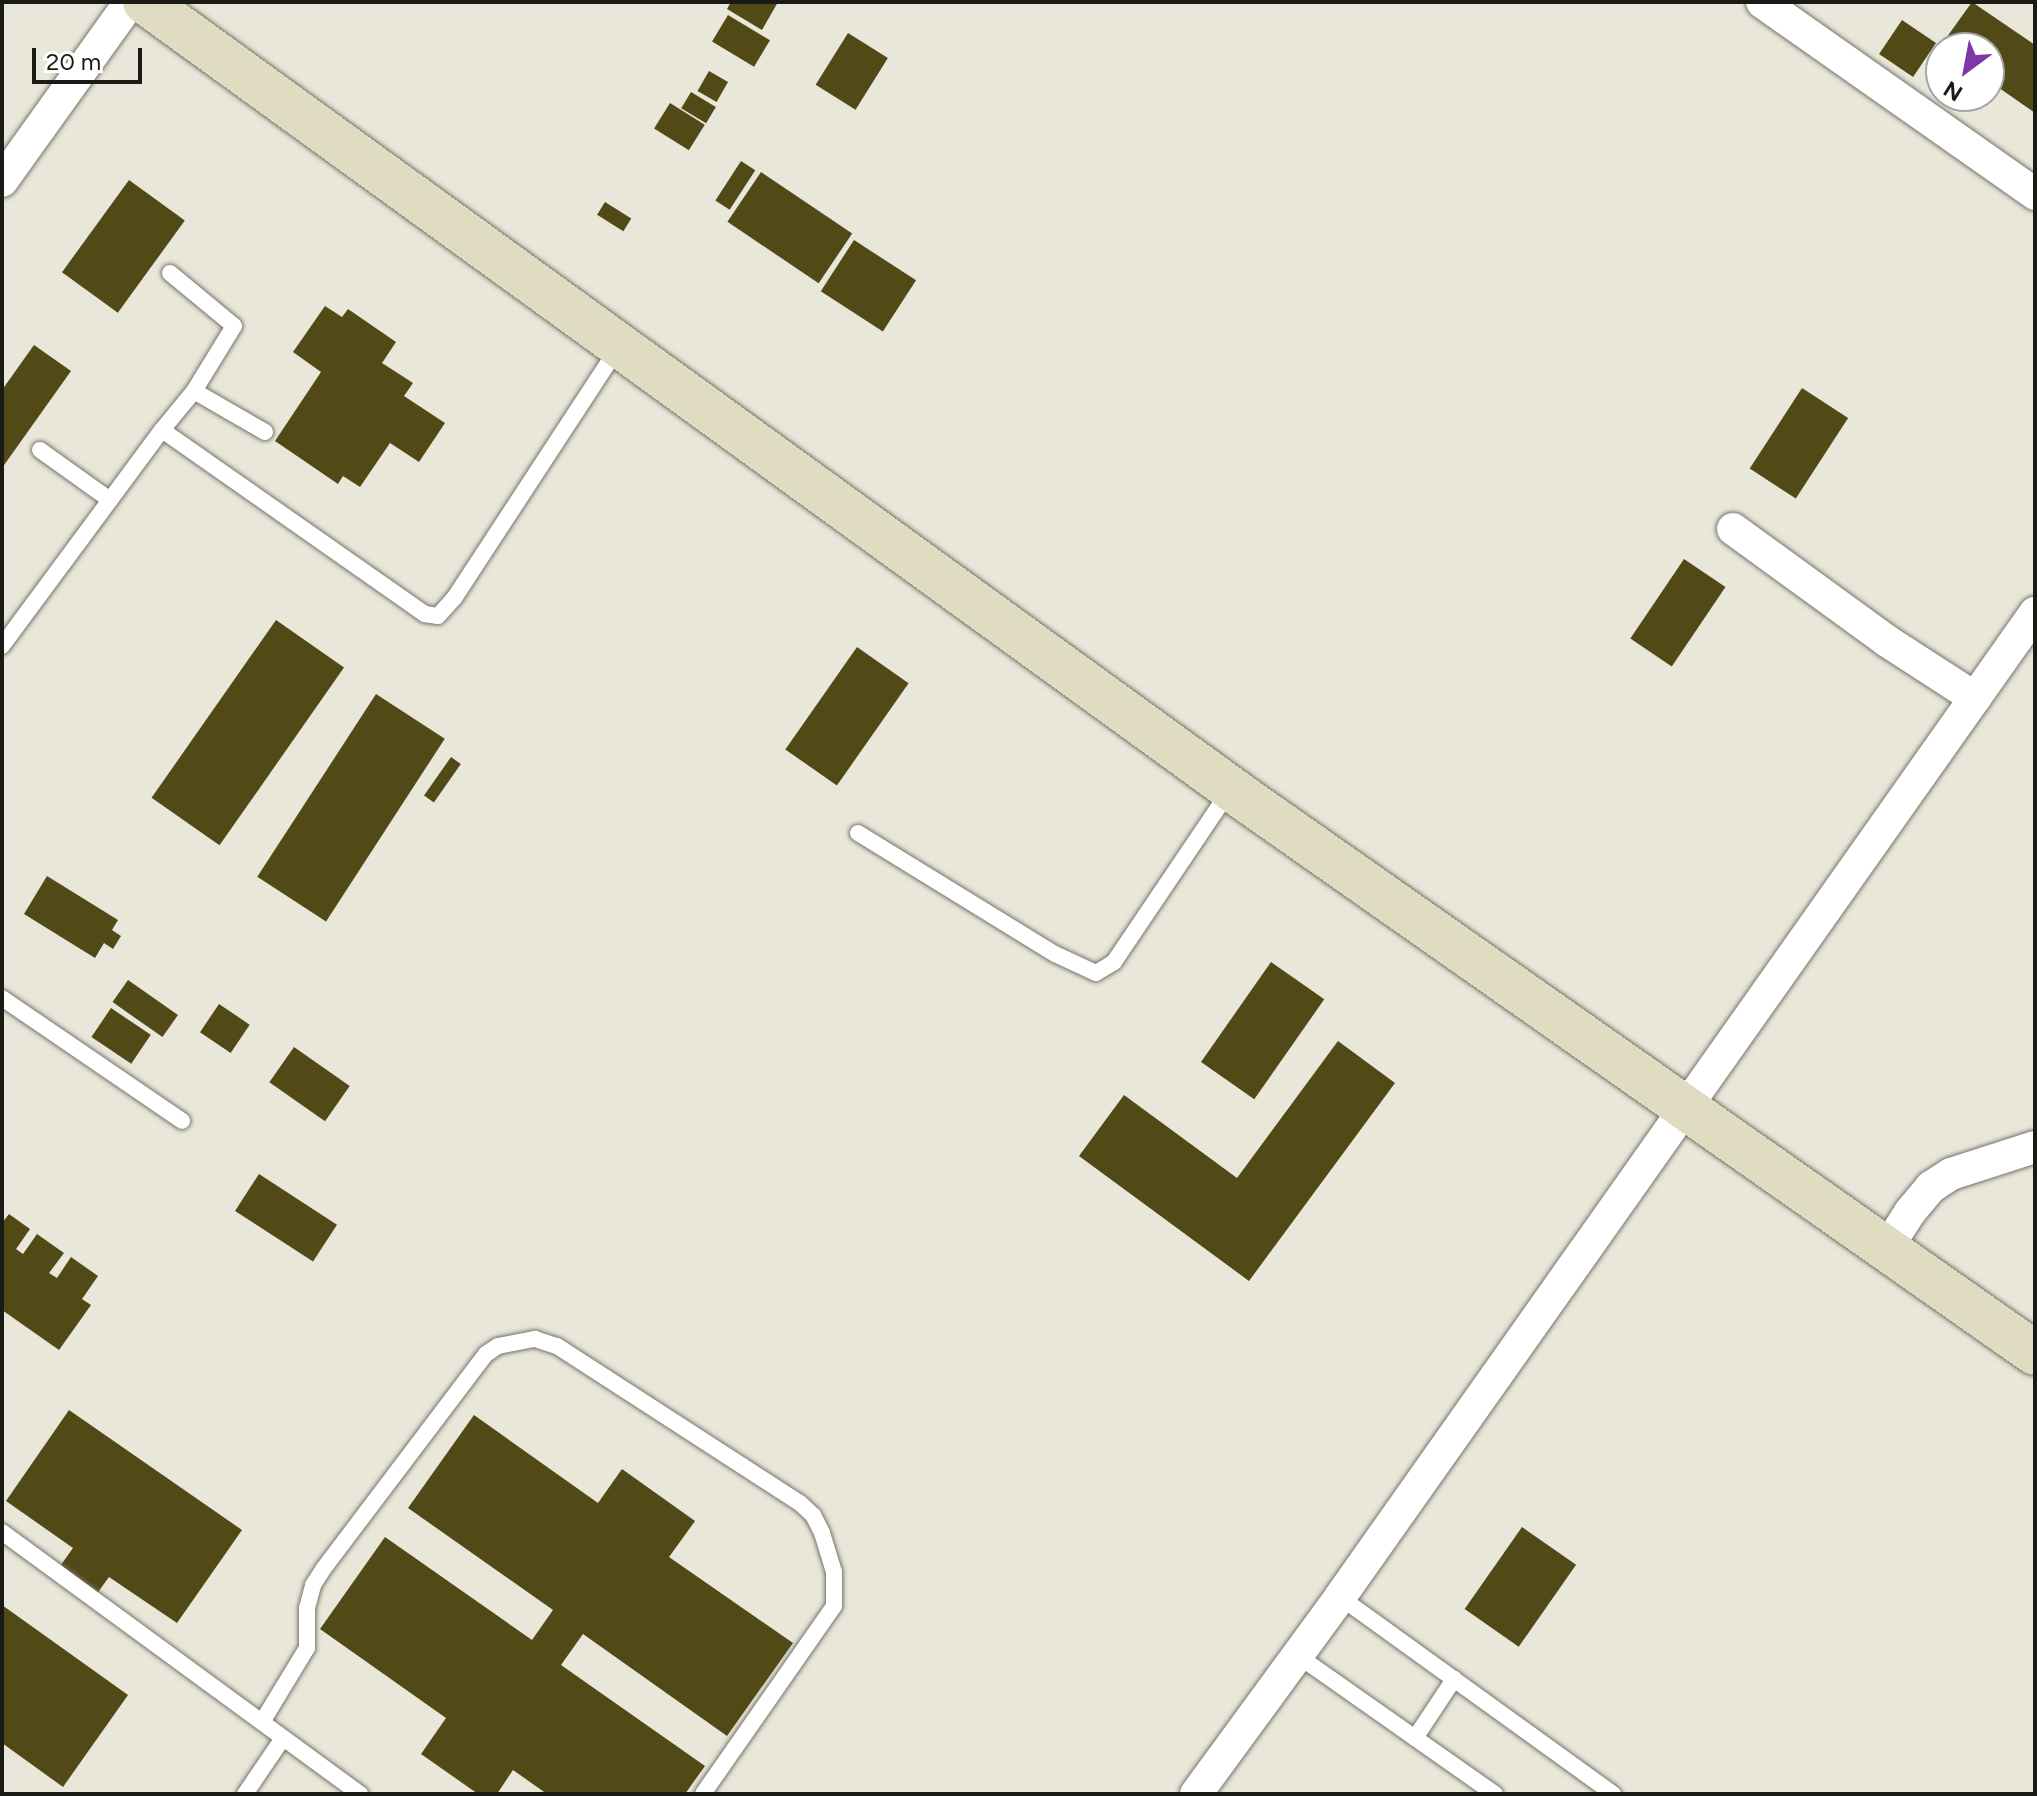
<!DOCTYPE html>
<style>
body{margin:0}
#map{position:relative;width:2037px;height:1796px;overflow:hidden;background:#e9e7da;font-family:Figtree,sans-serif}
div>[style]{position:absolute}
.building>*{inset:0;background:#514916;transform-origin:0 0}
.roads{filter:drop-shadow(0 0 2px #767469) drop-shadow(0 0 2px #767469)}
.lane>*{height:16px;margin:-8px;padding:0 8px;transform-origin:8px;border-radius:8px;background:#fff}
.street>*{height:32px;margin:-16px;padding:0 16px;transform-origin:16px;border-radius:16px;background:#fff}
.secondary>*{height:44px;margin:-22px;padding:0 22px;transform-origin:22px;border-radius:22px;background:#e0dcc2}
span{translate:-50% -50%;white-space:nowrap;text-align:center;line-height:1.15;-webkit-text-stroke:8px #fff;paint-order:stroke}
.frame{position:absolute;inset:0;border:4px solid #1b1b16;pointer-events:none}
.north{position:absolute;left:1925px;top:32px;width:80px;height:80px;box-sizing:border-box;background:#fff;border:2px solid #a4a4a2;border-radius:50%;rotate:212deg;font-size:22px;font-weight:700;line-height:32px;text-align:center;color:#1b1b16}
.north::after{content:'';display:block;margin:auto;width:28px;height:36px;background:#7f36a8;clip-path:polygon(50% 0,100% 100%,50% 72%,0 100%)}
.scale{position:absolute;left:32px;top:48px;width:110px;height:36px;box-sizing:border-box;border:4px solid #1b1b16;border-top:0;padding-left:10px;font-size:24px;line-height:28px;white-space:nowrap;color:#1b1b16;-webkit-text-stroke:6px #fff;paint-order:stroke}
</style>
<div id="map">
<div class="building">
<div style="clip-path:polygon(731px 2px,778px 2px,762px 30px,727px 9px)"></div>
<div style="clip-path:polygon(1972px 2px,2035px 45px,2035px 113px,1992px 83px,1989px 87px,1989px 48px,1939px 48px)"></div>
<div style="left:728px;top:15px;width:49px;height:31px;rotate:31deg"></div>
<div style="left:1902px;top:20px;width:41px;height:41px;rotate:34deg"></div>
<div style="left:848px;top:33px;width:47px;height:61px;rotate:32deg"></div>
<div style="left:709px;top:71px;width:22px;height:23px;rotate:30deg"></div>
<div style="left:691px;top:92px;width:29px;height:19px;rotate:31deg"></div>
<div style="left:670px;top:103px;width:41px;height:30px;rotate:32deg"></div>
<div style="left:741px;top:161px;width:17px;height:47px;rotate:33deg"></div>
<div style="left:761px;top:172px;width:110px;height:60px;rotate:34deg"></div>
<div style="left:129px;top:180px;width:69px;height:114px;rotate:36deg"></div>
<div style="left:605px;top:202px;width:31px;height:15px;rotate:32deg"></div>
<div style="left:854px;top:240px;width:74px;height:61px;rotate:33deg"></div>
<div style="clip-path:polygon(325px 306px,342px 317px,348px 309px,396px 342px,382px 363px,413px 383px,404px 396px,445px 423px,419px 462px,390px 443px,360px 487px,343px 476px,338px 484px,275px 441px,321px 372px,293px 352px)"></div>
<div style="clip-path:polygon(34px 345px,71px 371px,2px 468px,2px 390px)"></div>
<div style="left:1802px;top:388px;width:55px;height:96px;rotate:33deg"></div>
<div style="left:1684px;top:559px;width:50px;height:96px;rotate:34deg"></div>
<div style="left:276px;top:620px;width:83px;height:217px;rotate:35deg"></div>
<div style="left:857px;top:647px;width:63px;height:125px;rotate:35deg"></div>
<div style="left:376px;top:694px;width:82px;height:218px;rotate:33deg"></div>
<div style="left:451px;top:757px;width:12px;height:47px;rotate:35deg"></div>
<div style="clip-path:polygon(47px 876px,118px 920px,112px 930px,121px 936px,113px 949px,104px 943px,95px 958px,24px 914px)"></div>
<div style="left:1271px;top:962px;width:65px;height:122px;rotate:35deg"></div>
<div style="left:128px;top:980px;width:61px;height:27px;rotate:35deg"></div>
<div style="left:219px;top:1004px;width:37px;height:34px;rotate:34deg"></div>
<div style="left:111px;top:1008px;width:48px;height:35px;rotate:34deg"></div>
<div style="clip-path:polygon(1338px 1041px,1395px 1083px,1249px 1281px,1079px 1156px,1124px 1095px,1237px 1178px)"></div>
<div style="left:294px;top:1047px;width:68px;height:43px;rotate:35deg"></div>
<div style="left:259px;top:1174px;width:93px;height:44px;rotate:33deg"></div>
<div style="clip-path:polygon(9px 1214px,30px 1229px,16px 1249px,23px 1254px,37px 1234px,64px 1253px,49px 1273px,57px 1278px,71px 1257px,98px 1276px,82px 1299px,91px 1305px,59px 1350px,2px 1310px,2px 1223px)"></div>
<div style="clip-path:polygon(69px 1410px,242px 1530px,177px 1623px,109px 1577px,96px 1595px,58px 1569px,73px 1548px,6px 1501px)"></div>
<div style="clip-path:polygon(474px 1415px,598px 1503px,622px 1469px,695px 1521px,669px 1557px,793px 1643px,727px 1736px,583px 1634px,561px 1665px,705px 1766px,685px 1794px,547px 1794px,513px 1770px,497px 1794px,478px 1794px,421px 1754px,446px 1718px,320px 1629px,385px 1537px,532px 1640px,553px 1610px,408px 1508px)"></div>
<div style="left:1522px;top:1527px;width:66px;height:100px;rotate:35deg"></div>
<div style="clip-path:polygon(2px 1605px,128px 1695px,63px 1787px,2px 1743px)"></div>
</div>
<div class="roads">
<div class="lane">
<div style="left:170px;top:273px;width:83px;rotate:39.6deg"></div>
<div style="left:234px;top:326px;width:76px;rotate:121.6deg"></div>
<div style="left:162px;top:430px;width:50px;rotate:-50.6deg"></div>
<div style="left:194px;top:391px;width:82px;rotate:30deg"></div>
<div style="left:40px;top:450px;width:86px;rotate:35.5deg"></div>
<div style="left:2px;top:646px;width:269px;rotate:-53.5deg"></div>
<div style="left:162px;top:430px;width:321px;rotate:35deg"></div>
<div style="left:425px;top:614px;width:13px;rotate:9deg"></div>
<div style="left:438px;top:616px;width:25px;rotate:-48deg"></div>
<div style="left:455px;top:597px;width:298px;rotate:-56.8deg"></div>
<div style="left:858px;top:833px;width:231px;rotate:31.6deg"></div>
<div style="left:1055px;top:954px;width:45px;rotate:24.9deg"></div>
<div style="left:1096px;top:973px;width:21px;rotate:-31deg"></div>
<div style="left:1114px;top:962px;width:207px;rotate:-56deg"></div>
<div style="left:2px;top:998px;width:218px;rotate:34.3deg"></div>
<div style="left:2px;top:1532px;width:444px;rotate:36.2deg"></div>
<div style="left:1340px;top:1597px;width:337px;rotate:35.8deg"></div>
<div style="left:1297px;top:1655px;width:242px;rotate:35.1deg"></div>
<div style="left:262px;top:1722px;width:87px;rotate:-58.7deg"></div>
<div style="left:307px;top:1648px;width:40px;rotate:-90deg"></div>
<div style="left:307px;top:1608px;width:24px;rotate:-75deg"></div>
<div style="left:313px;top:1585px;width:20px;rotate:-57deg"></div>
<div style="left:324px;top:1568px;width:268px;rotate:-52.9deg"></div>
<div style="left:486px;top:1354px;width:14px;rotate:-34deg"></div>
<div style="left:498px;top:1346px;width:38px;rotate:-11deg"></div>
<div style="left:535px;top:1339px;width:23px;rotate:18deg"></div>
<div style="left:557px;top:1346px;width:289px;rotate:32.9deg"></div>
<div style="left:800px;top:1503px;width:18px;rotate:43deg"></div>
<div style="left:813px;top:1515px;width:20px;rotate:63deg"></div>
<div style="left:822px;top:1533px;width:41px;rotate:72.9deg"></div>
<div style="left:834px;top:1572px;width:34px;rotate:90deg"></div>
<div style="left:834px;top:1606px;width:229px;rotate:124.9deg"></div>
<div style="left:1415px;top:1738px;width:71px;rotate:-56.5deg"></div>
<div style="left:245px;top:1794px;width:68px;rotate:-55.8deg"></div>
</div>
<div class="street">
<div style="left:1762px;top:2px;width:334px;rotate:35.1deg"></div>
<div style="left:2px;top:181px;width:220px;rotate:-54.4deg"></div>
<div style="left:1733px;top:529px;width:190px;rotate:36deg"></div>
<div style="left:1887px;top:641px;width:105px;rotate:32.9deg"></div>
<div style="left:1887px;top:1248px;width:43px;rotate:-57.4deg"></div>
<div style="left:1910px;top:1212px;width:33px;rotate:-50deg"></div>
<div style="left:1931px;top:1187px;width:24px;rotate:-33deg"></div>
<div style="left:1951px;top:1174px;width:88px;rotate:-17.8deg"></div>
<div style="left:1196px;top:1794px;width:244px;rotate:-53.8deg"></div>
<div style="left:1340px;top:1597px;width:1205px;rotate:-54.77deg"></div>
</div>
<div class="secondary">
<div style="left:145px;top:2px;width:1362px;rotate:35.92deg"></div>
<div style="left:1248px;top:801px;width:961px;rotate:35.05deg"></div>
</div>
</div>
<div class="frame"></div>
<div class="north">N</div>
<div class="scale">20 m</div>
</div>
